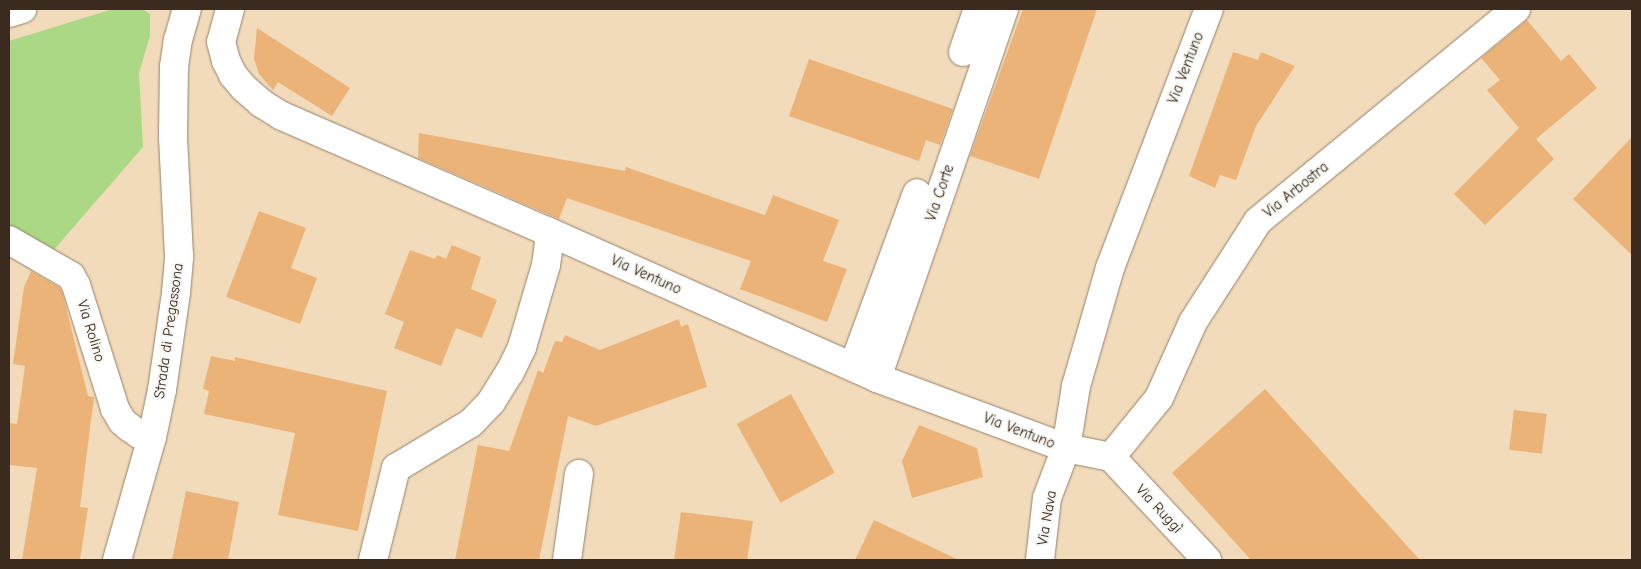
<!DOCTYPE html>
<meta charset="utf-8">
<style>
body{margin:0}
#map{position:relative;width:1641px;height:569px;overflow:hidden;background:#f2dbbb;font-family:"Comic Neue",sans-serif}
div>[style]{position:absolute}
.green>*{inset:0;background:#abd884}
.building>*{inset:0;background:#ebb378;transform-origin:0 0}
.roads{filter:drop-shadow(0 0 1px #96826c) drop-shadow(0 0 1px #96826c)}
.minor>*{height:28px;margin:-14px;padding:0 14px;transform-origin:14px;border-radius:14px;background:#fff}
span{translate:-50% -50%;white-space:nowrap;text-align:center;line-height:1.15;-webkit-text-stroke:4px #f6f6f2;paint-order:stroke}
.street-label{font-size:15px;color:#3b2a1e}
.frame{position:absolute;inset:0;border:10px solid #3b2a1e;pointer-events:none}
</style>
<div id="map">
<div class="green">
<div style="clip-path:polygon(113px 9px,142px 9px,150px 14px,150px 36px,139px 73px,143px 147px,52px 252px,9px 230px,9px 41px)"></div>
</div>
<div class="building">
<div style="clip-path:polygon(1023px 9px,1097px 9px,1039px 179px,970px 156px)"></div>
<div style="clip-path:polygon(1527px 20px,1561px 61px,1569px 54px,1597px 88px,1536px 139px,1554px 159px,1485px 225px,1454px 194px,1519px 128px,1487px 90px,1500px 80px,1481px 58px)"></div>
<div style="clip-path:polygon(257px 28px,350px 88px,332px 116px,278px 82px,273px 90px,259px 74px,254px 59px)"></div>
<div style="clip-path:polygon(1233px 52px,1258px 60px,1261px 52px,1295px 66px,1256px 126px,1236px 180px,1220px 175px,1215px 188px,1189px 176px)"></div>
<div style="clip-path:polygon(809px 59px,953px 109px,940px 145px,926px 140px,919px 161px,789px 116px)"></div>
<div style="clip-path:polygon(419px 133px,625px 171px,626px 167px,765px 215px,773px 195px,839px 220px,823px 261px,847px 269px,827px 322px,740px 289px,751px 261px,567px 198px,559px 219px,418px 158px)"></div>
<div style="clip-path:polygon(1632px 137px,1632px 255px,1573px 199px)"></div>
<div style="clip-path:polygon(259px 211px,306px 228px,291px 268px,317px 278px,300px 324px,226px 297px)"></div>
<div style="clip-path:polygon(452px 245px,481px 257px,471px 289px,497px 300px,482px 338px,456px 328px,441px 366px,394px 348px,404px 322px,385px 314px,410px 250px,435px 259px,437px 255px,446px 259px)"></div>
<div style="clip-path:polygon(31px 271px,59px 287px,62px 291px,88px 396px,94px 397px,80px 507px,88px 508px,80px 560px,22px 560px,37px 468px,9px 465px,9px 423px,17px 424px,25px 366px,13px 364px,24px 287px)"></div>
<div style="clip-path:polygon(679px 319px,681px 327px,688px 324px,707px 387px,596px 426px,568px 416px,539px 560px,455px 560px,478px 445px,509px 451px,538px 370px,543px 373px,555px 341px,562px 342px,565px 335px,600px 350px)"></div>
<div style="clip-path:polygon(211px 356px,235px 361px,235px 357px,387px 391px,358px 531px,278px 515px,295px 433px,204px 414px,209px 391px,203px 389px)"></div>
<div style="clip-path:polygon(1265px 389px,1361px 495px,1420px 560px,1251px 560px,1172px 473px)"></div>
<div style="left:791px;top:394px;width:90px;height:62px;rotate:61deg"></div>
<div style="left:1514px;top:410px;width:33px;height:40px;rotate:7deg"></div>
<div style="clip-path:polygon(919px 425px,977px 448px,983px 477px,912px 498px,902px 461px)"></div>
<div style="clip-path:polygon(186px 491px,239px 502px,228px 560px,172px 560px)"></div>
<div style="clip-path:polygon(681px 512px,753px 521px,747px 560px,674px 560px)"></div>
<div style="clip-path:polygon(874px 520px,959px 560px,855px 560px)"></div>
</div>
<div class="roads">
<div class="minor">
<div style="left:230px;top:9px;width:34px;rotate:105deg"></div>
<div style="left:221px;top:42px;width:20px;rotate:75deg"></div>
<div style="left:226px;top:61px;width:16px;rotate:63deg"></div>
<div style="left:233px;top:75px;width:17px;rotate:50deg"></div>
<div style="left:244px;top:88px;width:23px;rotate:41deg"></div>
<div style="left:261px;top:103px;width:25px;rotate:32deg"></div>
<div style="left:282px;top:116px;width:289px;rotate:23.5deg"></div>
<div style="left:547px;top:231px;width:361px;rotate:24deg"></div>
<div style="left:877px;top:378px;width:202px;rotate:20.3deg"></div>
<div style="left:1066px;top:448px;width:46px;rotate:11.3deg"></div>
<div style="left:1111px;top:457px;width:76px;rotate:-50.9deg"></div>
<div style="left:1159px;top:398px;width:83px;rotate:-65.9deg"></div>
<div style="left:1193px;top:322px;width:120px;rotate:-57.2deg"></div>
<div style="left:1258px;top:221px;width:334px;rotate:-39.4deg"></div>
<div style="left:9px;top:13px;width:14px;rotate:-17deg"></div>
<div style="left:963px;top:52px;width:46px;rotate:-70.8deg"></div>
<div style="left:9px;top:240px;width:72px;rotate:30.1deg"></div>
<div style="left:71px;top:276px;width:10px;rotate:61deg"></div>
<div style="left:76px;top:285px;width:130px;rotate:72.5deg"></div>
<div style="left:115px;top:409px;width:14px;rotate:60deg"></div>
<div style="left:122px;top:421px;width:9px;rotate:41deg"></div>
<div style="left:129px;top:427px;width:12px;rotate:35deg"></div>
<div style="left:139px;top:434px;width:13px;rotate:13deg"></div>
<div style="left:853px;top:367px;width:185px;rotate:-69.8deg"></div>
<div style="left:877px;top:378px;width:390px;rotate:-71deg"></div>
<div style="left:1111px;top:457px;width:141px;rotate:47deg"></div>
<div style="left:117px;top:560px;width:128px;rotate:-74.1deg"></div>
<div style="left:152px;top:437px;width:48px;rotate:-78deg"></div>
<div style="left:162px;top:390px;width:98px;rotate:-81.8deg"></div>
<div style="left:176px;top:293px;width:37px;rotate:-85deg"></div>
<div style="left:179px;top:256px;width:120px;rotate:-92.9deg"></div>
<div style="left:173px;top:136px;width:69px;rotate:-89.2deg"></div>
<div style="left:174px;top:67px;width:27px;rotate:-82deg"></div>
<div style="left:178px;top:40px;width:32px;rotate:-74deg"></div>
<div style="left:373px;top:560px;width:95px;rotate:-76deg"></div>
<div style="left:396px;top:468px;width:87px;rotate:-31deg"></div>
<div style="left:471px;top:423px;width:29px;rotate:-46deg"></div>
<div style="left:491px;top:402px;width:36px;rotate:-58deg"></div>
<div style="left:510px;top:372px;width:28px;rotate:-64deg"></div>
<div style="left:522px;top:347px;width:85px;rotate:-73.7deg"></div>
<div style="left:546px;top:265px;width:22px;rotate:-82deg"></div>
<div style="left:549px;top:243px;width:12px;rotate:-99deg"></div>
<div style="left:567px;top:560px;width:87px;rotate:-82.1deg"></div>
<div style="left:1040px;top:560px;width:62px;rotate:-83.6deg"></div>
<div style="left:1047px;top:498px;width:53px;rotate:-69.2deg"></div>
<div style="left:1066px;top:448px;width:63px;rotate:-80.8deg"></div>
<div style="left:1076px;top:386px;width:123px;rotate:-73.9deg"></div>
<div style="left:1110px;top:268px;width:277px;rotate:-69.1deg"></div>
</div>
</div>
<div class="street-label">
<span style="left:1186px;top:68px;rotate:-69deg">Via Ventuno</span>
<span style="left:1296px;top:190px;rotate:-39deg">Via Arbostra</span>
<span style="left:940px;top:193px;rotate:-71deg">Via Corte</span>
<span style="left:646px;top:275px;rotate:24deg">Via Ventuno</span>
<span style="left:91px;top:331px;rotate:73deg">Via Rolino</span>
<span style="left:169px;top:331px;rotate:-82deg">Strada di Pregassona</span>
<span style="left:1019px;top:431px;rotate:21deg">Via Ventuno</span>
<span style="left:1159px;top:509px;rotate:47deg">Via Ruggì</span>
<span style="left:1047px;top:518px;rotate:-80deg">Via Nava</span>
</div>
<div class="frame"></div>
</div>
